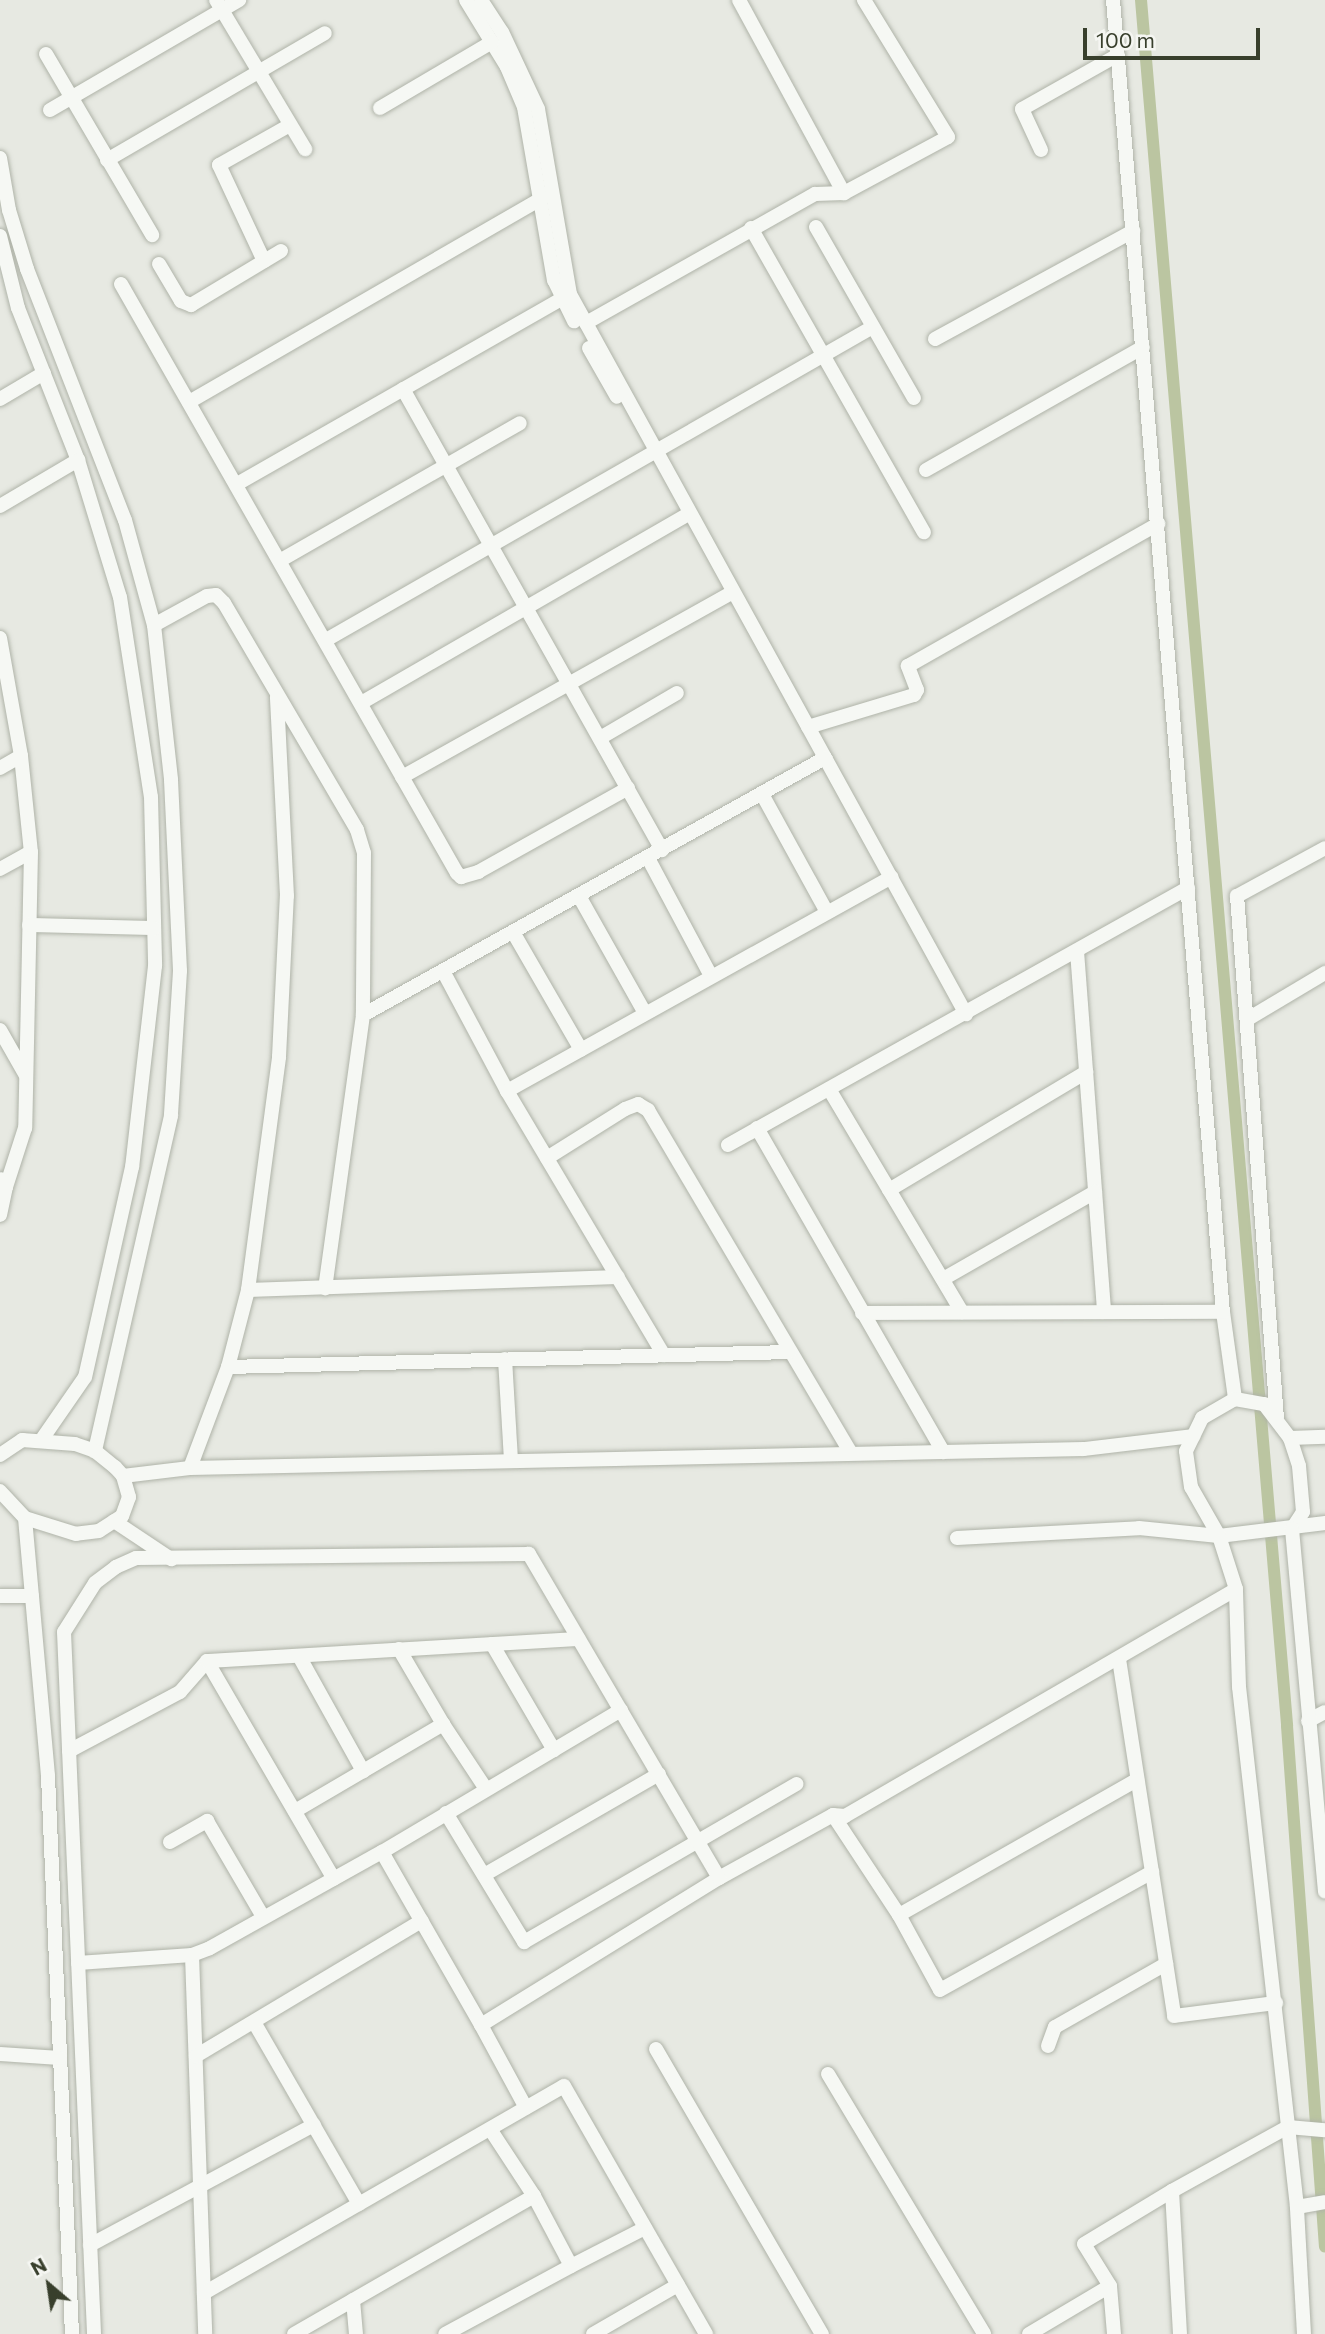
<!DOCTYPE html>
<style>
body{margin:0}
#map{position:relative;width:1325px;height:2334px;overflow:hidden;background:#e7e9e2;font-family:Commissioner,sans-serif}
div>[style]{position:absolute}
.canal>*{height:12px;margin:-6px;padding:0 6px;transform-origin:6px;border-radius:6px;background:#bbc5a1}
.roads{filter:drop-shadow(0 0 2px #afb3a8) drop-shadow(0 0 2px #afb3a8)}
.minor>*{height:14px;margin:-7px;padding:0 7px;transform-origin:7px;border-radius:7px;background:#f6f8f4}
span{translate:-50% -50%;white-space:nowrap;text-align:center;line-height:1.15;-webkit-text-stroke:7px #f5f6f2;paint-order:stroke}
.north{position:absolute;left:14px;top:2250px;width:70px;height:70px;-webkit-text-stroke:5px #f5f6f2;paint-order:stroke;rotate:331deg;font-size:19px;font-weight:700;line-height:28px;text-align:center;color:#383f2c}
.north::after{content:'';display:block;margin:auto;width:24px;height:32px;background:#383f2c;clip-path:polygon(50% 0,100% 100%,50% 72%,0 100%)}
.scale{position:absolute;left:1083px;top:28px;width:177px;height:32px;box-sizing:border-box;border:4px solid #383f2c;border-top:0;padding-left:9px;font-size:21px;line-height:24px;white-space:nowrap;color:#383f2c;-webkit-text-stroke:5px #f5f6f2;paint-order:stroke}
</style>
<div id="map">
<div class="canal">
<div style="left:1141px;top:0;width:1732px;rotate:85.16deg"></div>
<div style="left:1287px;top:1726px;width:522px;rotate:85.83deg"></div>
</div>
<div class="roads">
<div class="minor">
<div style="left:216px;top:0;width:174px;rotate:59.1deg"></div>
<div style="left:466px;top:0;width:79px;rotate:58.5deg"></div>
<div style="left:507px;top:67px;width:43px;rotate:67deg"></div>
<div style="left:524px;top:107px;width:176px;rotate:80.2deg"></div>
<div style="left:554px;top:280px;width:46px;rotate:64deg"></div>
<div style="left:481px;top:0;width:38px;rotate:57deg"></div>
<div style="left:502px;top:32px;width:85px;rotate:64.9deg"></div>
<div style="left:538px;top:109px;width:188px;rotate:80.2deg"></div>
<div style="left:570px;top:294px;width:822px;rotate:61.19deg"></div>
<div style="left:739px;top:0;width:220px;rotate:61.5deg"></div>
<div style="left:1113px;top:0;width:1317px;rotate:85.21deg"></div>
<div style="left:1223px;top:1312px;width:88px;rotate:82.1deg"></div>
<div style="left:46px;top:54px;width:210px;rotate:59.6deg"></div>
<div style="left:380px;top:108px;width:130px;rotate:-30.5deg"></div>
<div style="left:50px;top:110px;width:219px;rotate:-30.2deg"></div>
<div style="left:1041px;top:150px;width:45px;rotate:-114.9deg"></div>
<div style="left:1022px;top:109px;width:110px;rotate:-29.4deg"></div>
<div style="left:0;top:158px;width:53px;rotate:80.2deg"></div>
<div style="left:9px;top:210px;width:62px;rotate:73deg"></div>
<div style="left:27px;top:269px;width:269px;rotate:68.7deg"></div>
<div style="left:125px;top:520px;width:109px;rotate:74.6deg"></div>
<div style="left:154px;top:625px;width:156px;rotate:83.7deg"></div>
<div style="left:171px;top:780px;width:191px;rotate:87.3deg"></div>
<div style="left:180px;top:971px;width:145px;rotate:93.6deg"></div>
<div style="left:171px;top:1116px;width:344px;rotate:102.8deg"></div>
<div style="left:107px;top:160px;width:252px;rotate:-30.2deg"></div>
<div style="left:816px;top:227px;width:197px;rotate:60.2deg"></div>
<div style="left:751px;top:228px;width:350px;rotate:60.4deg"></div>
<div style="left:0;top:236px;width:74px;rotate:76deg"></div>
<div style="left:18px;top:308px;width:163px;rotate:68.5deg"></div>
<div style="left:78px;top:460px;width:143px;rotate:73deg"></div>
<div style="left:120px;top:597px;width:202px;rotate:81.2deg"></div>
<div style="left:151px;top:797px;width:169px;rotate:88.6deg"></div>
<div style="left:155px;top:966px;width:202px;rotate:96.5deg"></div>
<div style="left:132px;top:1167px;width:215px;rotate:102.6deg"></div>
<div style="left:85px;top:1377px;width:75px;rotate:124.7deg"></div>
<div style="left:264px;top:261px;width:106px;rotate:-115.1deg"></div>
<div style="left:219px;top:165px;width:81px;rotate:-29.4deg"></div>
<div style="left:159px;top:264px;width:43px;rotate:59.3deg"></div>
<div style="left:181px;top:301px;width:11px;rotate:22deg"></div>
<div style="left:191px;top:305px;width:105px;rotate:-31deg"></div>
<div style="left:121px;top:284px;width:678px;rotate:60.3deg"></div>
<div style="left:457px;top:873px;width:6px;rotate:45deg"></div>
<div style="left:461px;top:877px;width:18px;rotate:-16deg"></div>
<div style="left:478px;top:872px;width:172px;rotate:-29.2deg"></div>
<div style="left:586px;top:323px;width:263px;rotate:-29.4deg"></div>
<div style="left:815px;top:194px;width:29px;rotate:-2deg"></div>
<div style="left:844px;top:193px;width:118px;rotate:-28.3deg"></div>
<div style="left:948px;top:137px;width:161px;rotate:-121.5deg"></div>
<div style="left:935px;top:339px;width:226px;rotate:-28.6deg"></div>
<div style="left:589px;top:348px;width:56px;rotate:60.3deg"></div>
<div style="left:403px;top:389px;width:529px;rotate:60.67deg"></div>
<div style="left:0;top:399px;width:51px;rotate:-30.6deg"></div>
<div style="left:189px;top:402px;width:409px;rotate:-30deg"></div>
<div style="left:926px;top:470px;width:249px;rotate:-29.5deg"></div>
<div style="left:237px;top:484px;width:380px;rotate:-29.7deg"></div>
<div style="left:0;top:506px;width:91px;rotate:-30.5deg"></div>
<div style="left:281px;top:560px;width:275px;rotate:-29.8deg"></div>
<div style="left:154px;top:625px;width:60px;rotate:-28.7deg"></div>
<div style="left:207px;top:596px;width:9px;rotate:-6deg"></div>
<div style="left:216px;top:595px;width:11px;rotate:45deg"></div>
<div style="left:224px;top:603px;width:263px;rotate:59.6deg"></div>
<div style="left:357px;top:830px;width:24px;rotate:73deg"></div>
<div style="left:364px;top:853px;width:162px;rotate:90.4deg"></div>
<div style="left:363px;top:1015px;width:276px;rotate:97.9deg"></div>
<div style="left:0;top:638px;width:120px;rotate:79.9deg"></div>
<div style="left:21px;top:756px;width:97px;rotate:84.1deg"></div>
<div style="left:31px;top:852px;width:276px;rotate:91.2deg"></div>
<div style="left:25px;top:1128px;width:62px;rotate:107.9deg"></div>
<div style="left:326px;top:640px;width:628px;rotate:-29.79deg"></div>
<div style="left:361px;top:703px;width:379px;rotate:-30deg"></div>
<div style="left:808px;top:727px;width:111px;rotate:-16.8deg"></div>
<div style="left:914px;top:695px;width:6px;rotate:-59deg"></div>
<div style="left:917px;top:690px;width:26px;rotate:-111deg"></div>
<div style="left:908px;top:666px;width:288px;rotate:-29.6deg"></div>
<div style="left:600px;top:738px;width:89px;rotate:-30.3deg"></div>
<div style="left:0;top:768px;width:24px;rotate:-30deg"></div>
<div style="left:402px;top:777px;width:379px;rotate:-29.2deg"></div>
<div style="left:762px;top:794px;width:135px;rotate:61.2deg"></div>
<div style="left:648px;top:858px;width:134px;rotate:61.9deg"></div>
<div style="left:0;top:869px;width:35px;rotate:-29deg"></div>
<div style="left:579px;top:896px;width:134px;rotate:60.6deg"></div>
<div style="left:29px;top:925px;width:125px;rotate:1.4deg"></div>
<div style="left:513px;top:932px;width:136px;rotate:60deg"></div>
<div style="left:1077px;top:951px;width:362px;rotate:85.7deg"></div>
<div style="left:443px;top:971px;width:136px;rotate:61.9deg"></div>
<div style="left:507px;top:1091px;width:307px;rotate:59.3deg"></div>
<div style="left:363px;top:1015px;width:529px;rotate:-29.09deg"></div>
<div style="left:1248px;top:1019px;width:90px;rotate:-30.9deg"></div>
<div style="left:0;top:1030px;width:51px;rotate:60.4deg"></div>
<div style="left:829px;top:1089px;width:260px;rotate:59.2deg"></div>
<div style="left:507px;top:1091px;width:440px;rotate:-29.1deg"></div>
<div style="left:757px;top:1128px;width:374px;rotate:60.1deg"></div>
<div style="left:728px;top:1145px;width:527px;rotate:-29.19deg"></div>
<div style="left:547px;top:1158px;width:92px;rotate:-32.1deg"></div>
<div style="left:625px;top:1109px;width:14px;rotate:-21deg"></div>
<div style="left:638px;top:1104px;width:12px;rotate:31deg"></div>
<div style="left:648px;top:1110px;width:396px;rotate:59.4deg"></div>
<div style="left:889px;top:1190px;width:230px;rotate:-30.9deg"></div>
<div style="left:0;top:1215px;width:29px;rotate:-78deg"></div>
<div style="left:6px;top:1187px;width:9px;rotate:-122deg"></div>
<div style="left:943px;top:1279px;width:175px;rotate:-29.8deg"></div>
<div style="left:248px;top:1290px;width:370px;rotate:-2deg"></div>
<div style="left:862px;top:1313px;width:361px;rotate:-0.2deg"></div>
<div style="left:505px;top:1359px;width:102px;rotate:86.6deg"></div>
<div style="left:228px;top:1367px;width:562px;rotate:-1.53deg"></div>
<div style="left:1277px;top:1418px;width:524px;rotate:-94.38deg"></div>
<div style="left:1237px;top:896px;width:100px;rotate:-28.6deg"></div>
<div style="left:1290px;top:1438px;width:35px;rotate:-2deg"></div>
<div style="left:0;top:1455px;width:27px;rotate:-34deg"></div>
<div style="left:22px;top:1440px;width:53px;rotate:4.3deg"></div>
<div style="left:75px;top:1444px;width:21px;rotate:19deg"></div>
<div style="left:95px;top:1451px;width:26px;rotate:39deg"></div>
<div style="left:115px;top:1467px;width:12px;rotate:48deg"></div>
<div style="left:123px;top:1476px;width:22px;rotate:74deg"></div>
<div style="left:129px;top:1497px;width:20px;rotate:110deg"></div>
<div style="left:122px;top:1516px;width:27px;rotate:147deg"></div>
<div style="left:99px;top:1531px;width:23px;rotate:173deg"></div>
<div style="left:76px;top:1534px;width:53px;rotate:-162.6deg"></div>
<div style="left:25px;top:1518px;width:37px;rotate:-133deg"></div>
<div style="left:190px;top:1468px;width:108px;rotate:-69.4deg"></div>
<div style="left:228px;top:1367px;width:80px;rotate:-75.4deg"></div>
<div style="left:248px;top:1290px;width:235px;rotate:-82.4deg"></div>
<div style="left:279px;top:1057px;width:161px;rotate:-87.2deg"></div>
<div style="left:287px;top:896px;width:199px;rotate:-92.9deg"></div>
<div style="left:123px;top:1476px;width:67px;rotate:-6.8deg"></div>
<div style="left:190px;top:1468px;width:894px;rotate:-1.22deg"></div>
<div style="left:1084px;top:1449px;width:110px;rotate:-6.8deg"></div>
<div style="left:25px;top:1518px;width:259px;rotate:84.9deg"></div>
<div style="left:48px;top:1776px;width:559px;rotate:87.54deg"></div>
<div style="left:114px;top:1521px;width:69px;rotate:33.7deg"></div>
<div style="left:957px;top:1538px;width:182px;rotate:-3.1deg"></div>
<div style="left:1139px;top:1528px;width:80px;rotate:5.7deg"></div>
<div style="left:1219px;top:1536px;width:107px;rotate:-7deg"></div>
<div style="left:0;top:1596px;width:32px"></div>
<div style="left:492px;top:1644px;width:123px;rotate:59.7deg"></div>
<div style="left:399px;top:1649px;width:87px;rotate:59.6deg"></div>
<div style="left:299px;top:1656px;width:132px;rotate:60.9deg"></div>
<div style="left:1119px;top:1659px;width:361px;rotate:81.2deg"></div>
<div style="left:1174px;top:2016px;width:103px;rotate:-7.3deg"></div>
<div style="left:207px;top:1661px;width:252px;rotate:59.8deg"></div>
<div style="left:1308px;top:1721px;width:19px;rotate:-28deg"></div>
<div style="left:69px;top:1751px;width:126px;rotate:-28deg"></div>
<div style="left:180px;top:1692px;width:41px;rotate:-48.9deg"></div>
<div style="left:207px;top:1661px;width:372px;rotate:-3.4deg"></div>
<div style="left:295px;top:1811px;width:172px;rotate:-30.4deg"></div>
<div style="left:443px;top:1724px;width:78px;rotate:56.5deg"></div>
<div style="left:446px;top:1813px;width:151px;rotate:58.8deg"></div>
<div style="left:524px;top:1942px;width:315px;rotate:-30.1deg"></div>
<div style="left:833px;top:1815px;width:120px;rotate:56.6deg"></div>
<div style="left:899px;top:1915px;width:85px;rotate:61.3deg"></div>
<div style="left:940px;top:1990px;width:243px;rotate:-29.1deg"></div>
<div style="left:170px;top:1842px;width:43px;rotate:-29.6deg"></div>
<div style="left:207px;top:1821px;width:111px;rotate:59.7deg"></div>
<div style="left:382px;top:1852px;width:278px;rotate:-30.7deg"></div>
<div style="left:484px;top:1875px;width:202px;rotate:-30deg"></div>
<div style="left:719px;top:1878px;width:130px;rotate:-28.9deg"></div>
<div style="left:833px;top:1815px;width:12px;rotate:5deg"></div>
<div style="left:845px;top:1816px;width:452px;rotate:-30.1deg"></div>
<div style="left:899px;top:1915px;width:274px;rotate:-29.6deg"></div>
<div style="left:192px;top:1955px;width:379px;rotate:88deg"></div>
<div style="left:78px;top:1963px;width:114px;rotate:-4deg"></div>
<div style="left:192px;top:1955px;width:19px;rotate:-21deg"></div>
<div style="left:210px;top:1948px;width:197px;rotate:-29.2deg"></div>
<div style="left:382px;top:1852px;width:199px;rotate:60.2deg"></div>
<div style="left:481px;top:2025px;width:280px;rotate:-31.7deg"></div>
<div style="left:719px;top:1878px;width:376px;rotate:-120.4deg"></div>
<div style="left:529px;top:1554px;width:393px;rotate:179.4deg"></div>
<div style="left:136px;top:1558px;width:22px;rotate:156deg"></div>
<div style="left:116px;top:1567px;width:26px;rotate:143deg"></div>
<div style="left:95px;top:1583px;width:58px;rotate:122.3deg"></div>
<div style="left:64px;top:1632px;width:703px;rotate:87.55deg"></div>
<div style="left:254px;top:2022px;width:210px;rotate:60deg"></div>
<div style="left:481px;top:2025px;width:94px;rotate:61.5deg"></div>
<div style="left:1048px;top:2046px;width:20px;rotate:-70deg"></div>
<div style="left:1055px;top:2027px;width:128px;rotate:-29.6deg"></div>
<div style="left:656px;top:2049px;width:330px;rotate:59.8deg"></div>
<div style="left:0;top:2054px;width:60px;rotate:3.8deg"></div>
<div style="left:196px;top:2056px;width:263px;rotate:-30.9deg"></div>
<div style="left:828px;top:2074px;width:303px;rotate:59deg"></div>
<div style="left:490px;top:2129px;width:80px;rotate:56.7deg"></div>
<div style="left:1172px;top:2191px;width:132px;rotate:-28.9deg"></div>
<div style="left:1288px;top:2127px;width:37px;rotate:5deg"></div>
<div style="left:1297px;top:2207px;width:28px;rotate:-10deg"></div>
<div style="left:90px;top:2245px;width:254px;rotate:-28.2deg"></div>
<div style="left:571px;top:2266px;width:83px;rotate:-27.2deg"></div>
<div style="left:204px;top:2293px;width:415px;rotate:-29.9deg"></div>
<div style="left:564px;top:2086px;width:286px;rotate:60.2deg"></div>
<div style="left:353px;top:2300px;width:34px;rotate:85deg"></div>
<div style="left:294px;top:2334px;width:277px;rotate:-29.9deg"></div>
<div style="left:534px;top:2196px;width:79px;rotate:62.1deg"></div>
<div style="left:571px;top:2266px;width:143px;rotate:151.6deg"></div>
<div style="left:593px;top:2334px;width:98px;rotate:-30deg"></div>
<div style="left:1029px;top:2334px;width:94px;rotate:-30.7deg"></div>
<div style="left:1114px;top:2334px;width:48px;rotate:-94.8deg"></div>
<div style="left:1110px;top:2286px;width:49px;rotate:-121.8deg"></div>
<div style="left:1084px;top:2244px;width:103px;rotate:-31.1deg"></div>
<div style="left:1172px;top:2191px;width:143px;rotate:86.8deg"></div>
<div style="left:1304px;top:2334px;width:127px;rotate:-93.2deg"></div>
<div style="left:1297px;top:2207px;width:523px;rotate:-96.36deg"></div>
<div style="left:1239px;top:1687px;width:98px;rotate:-91.8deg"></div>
<div style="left:1236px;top:1589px;width:56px;rotate:-107.8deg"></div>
<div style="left:1219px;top:1536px;width:56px;rotate:-119.7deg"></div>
<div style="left:1191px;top:1487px;width:36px;rotate:-98deg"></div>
<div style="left:1186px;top:1451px;width:37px;rotate:-64deg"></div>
<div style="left:1202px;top:1418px;width:38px;rotate:-30deg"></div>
<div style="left:1235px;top:1399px;width:29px;rotate:10deg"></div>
<div style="left:1264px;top:1404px;width:43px;rotate:52.6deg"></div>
<div style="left:1290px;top:1438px;width:29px;rotate:72deg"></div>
<div style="left:1299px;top:1466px;width:46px;rotate:85deg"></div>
<div style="left:1303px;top:1512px;width:20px;rotate:123deg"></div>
<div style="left:1292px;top:1529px;width:364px;rotate:84.8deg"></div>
</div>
</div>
<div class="north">N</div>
<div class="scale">100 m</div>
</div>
